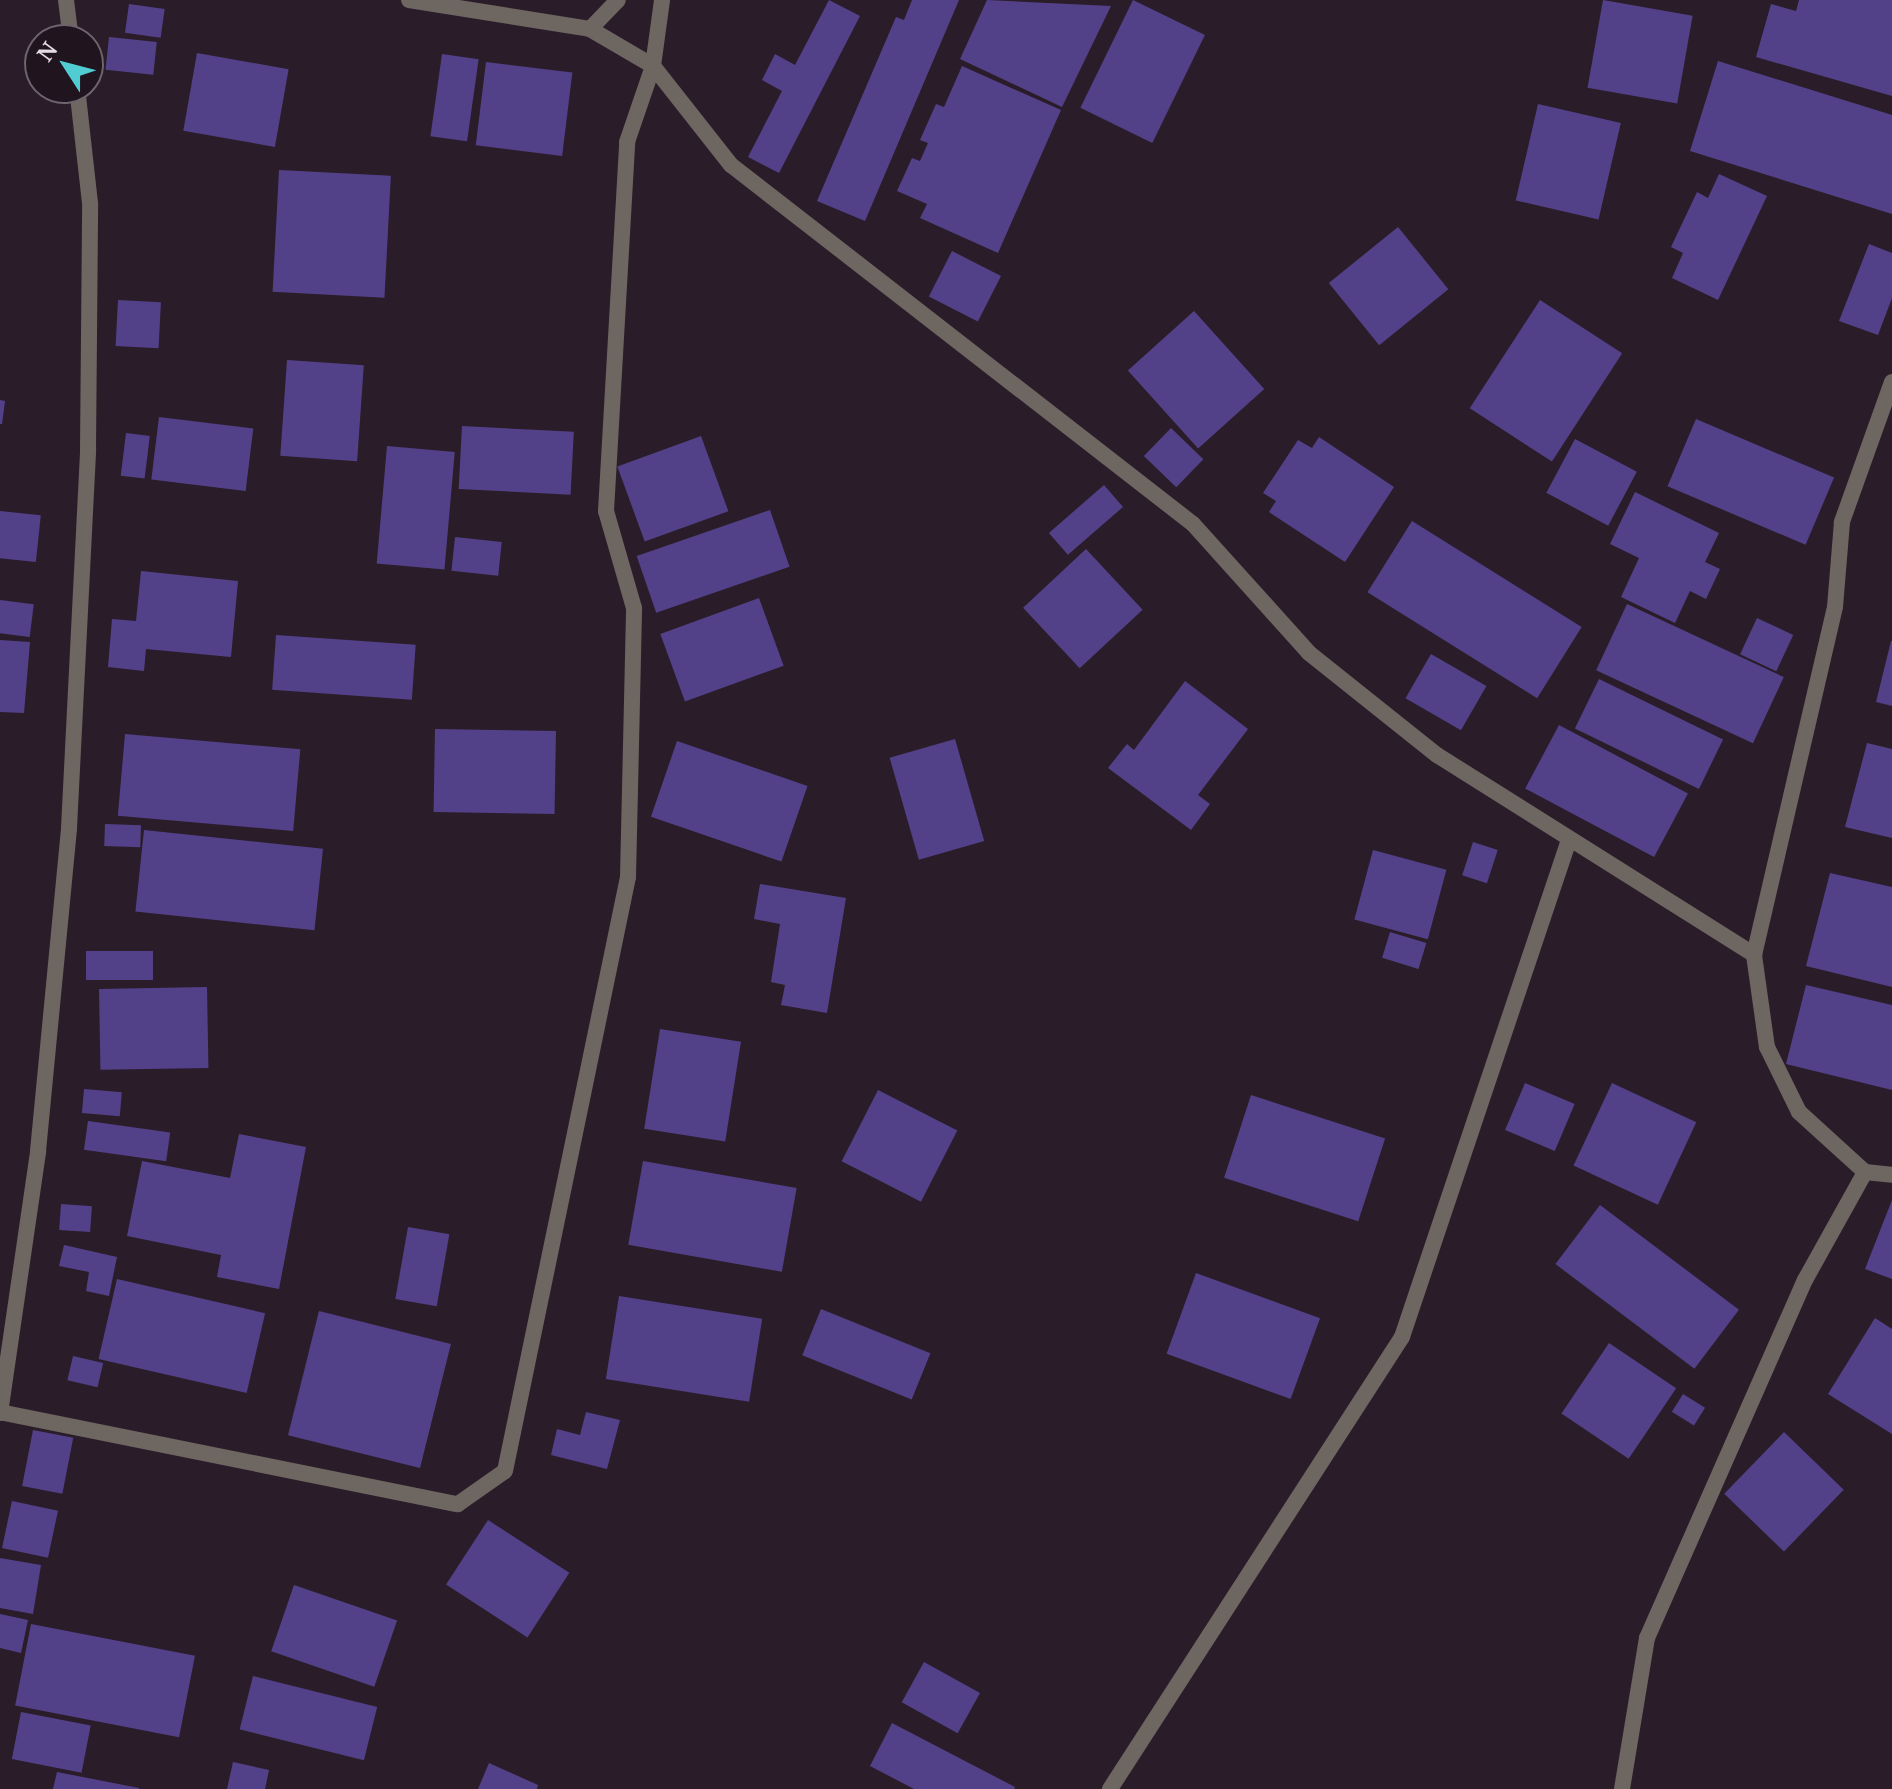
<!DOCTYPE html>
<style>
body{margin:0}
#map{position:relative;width:1892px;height:1789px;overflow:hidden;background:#2a1d29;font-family:"Noto Serif",serif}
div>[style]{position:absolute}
.building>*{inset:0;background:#524189;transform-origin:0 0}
.street>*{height:16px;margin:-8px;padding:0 8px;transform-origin:8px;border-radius:8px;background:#6e6661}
span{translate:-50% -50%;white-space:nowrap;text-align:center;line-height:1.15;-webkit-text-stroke:6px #20141f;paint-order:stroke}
.north{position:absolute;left:24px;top:24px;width:80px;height:80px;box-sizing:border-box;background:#20141f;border:2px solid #6e646d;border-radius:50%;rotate:306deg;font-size:22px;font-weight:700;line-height:32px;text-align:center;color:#e4dbe3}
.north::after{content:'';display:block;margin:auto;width:28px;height:36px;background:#51ccd2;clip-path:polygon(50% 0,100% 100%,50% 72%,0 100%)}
</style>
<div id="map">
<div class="building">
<div style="clip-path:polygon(829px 0,860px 16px,779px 173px,748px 157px,782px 91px,762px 80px,775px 54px,795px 65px)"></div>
<div style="clip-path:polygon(912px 0,959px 0,865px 221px,817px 201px,896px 17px,904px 20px)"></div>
<div style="clip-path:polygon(987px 0,1111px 6px,1062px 107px,960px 59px)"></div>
<div style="left:1133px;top:0;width:80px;height:120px;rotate:26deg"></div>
<div style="left:1603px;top:0;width:91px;height:89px;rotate:10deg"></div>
<div style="clip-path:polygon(1799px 0,1892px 0,1892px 96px,1756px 57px,1771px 4px,1796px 11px)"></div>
<div style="left:129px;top:4px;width:36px;height:29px;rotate:8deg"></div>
<div style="left:109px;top:37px;width:48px;height:33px;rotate:6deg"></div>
<div style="left:197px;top:53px;width:93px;height:79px;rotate:10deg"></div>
<div style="left:442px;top:54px;width:37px;height:83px;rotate:8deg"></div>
<div style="clip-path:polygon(1718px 61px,1892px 115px,1892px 214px,1690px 151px)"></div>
<div style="left:486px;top:62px;width:87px;height:84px;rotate:7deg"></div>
<div style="clip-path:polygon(962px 66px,1061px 110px,998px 253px,920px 218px,927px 204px,897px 191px,912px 158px,920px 161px,928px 143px,920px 140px,936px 104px,944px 107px)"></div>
<div style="left:1538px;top:104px;width:85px;height:99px;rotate:13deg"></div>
<div style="left:279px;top:170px;width:112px;height:122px;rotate:3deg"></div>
<div style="clip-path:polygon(1719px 174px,1767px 196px,1718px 300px,1672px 278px,1683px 253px,1671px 247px,1697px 192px,1708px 198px)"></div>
<div style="left:1398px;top:227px;width:80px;height:89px;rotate:51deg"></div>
<div style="clip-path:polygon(1869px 244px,1892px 253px,1892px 298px,1878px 335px,1839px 321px)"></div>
<div style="left:952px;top:251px;width:55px;height:51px;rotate:27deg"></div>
<div style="left:118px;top:300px;width:43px;height:46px;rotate:3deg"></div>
<div style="left:1540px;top:300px;width:98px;height:129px;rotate:33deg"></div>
<div style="left:1194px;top:311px;width:105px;height:89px;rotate:48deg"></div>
<div style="left:287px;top:360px;width:77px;height:96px;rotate:4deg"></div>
<div style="clip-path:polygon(0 400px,5px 401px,2px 424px,0 424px)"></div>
<div style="left:159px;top:417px;width:95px;height:63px;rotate:7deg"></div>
<div style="left:1696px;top:419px;width:150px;height:73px;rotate:23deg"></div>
<div style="left:462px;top:426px;width:112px;height:63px;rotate:3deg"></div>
<div style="left:1171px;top:428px;width:45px;height:39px;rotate:44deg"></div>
<div style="left:126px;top:433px;width:24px;height:43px;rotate:7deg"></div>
<div style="left:701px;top:436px;width:80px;height:89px;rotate:70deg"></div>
<div style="clip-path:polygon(1319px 437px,1394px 487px,1345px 562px,1269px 512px,1276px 501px,1263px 493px,1298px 440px,1312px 448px)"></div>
<div style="left:1575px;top:439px;width:70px;height:61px;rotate:28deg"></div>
<div style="left:387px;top:446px;width:68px;height:118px;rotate:5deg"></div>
<div style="left:1104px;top:485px;width:29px;height:73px;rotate:49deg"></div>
<div style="clip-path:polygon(1635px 492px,1719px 533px,1705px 562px,1720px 569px,1706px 599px,1690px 591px,1675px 623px,1621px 597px,1639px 558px,1610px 544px)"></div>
<div style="left:770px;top:510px;width:60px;height:141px;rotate:71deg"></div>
<div style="left:0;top:511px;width:41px;height:47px;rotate:6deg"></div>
<div style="left:1412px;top:521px;width:200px;height:84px;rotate:32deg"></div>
<div style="left:455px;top:537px;width:47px;height:34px;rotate:6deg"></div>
<div style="left:1086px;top:549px;width:83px;height:86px;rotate:47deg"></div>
<div style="clip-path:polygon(141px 571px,238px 581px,231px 657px,146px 649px,144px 671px,108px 667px,112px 619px,136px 621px)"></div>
<div style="left:759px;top:598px;width:72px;height:105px;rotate:70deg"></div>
<div style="left:0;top:600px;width:34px;height:33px;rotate:7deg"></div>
<div style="left:1627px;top:604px;width:173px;height:73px;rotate:25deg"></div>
<div style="left:1757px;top:618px;width:40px;height:40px;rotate:25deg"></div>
<div style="left:276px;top:635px;width:140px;height:55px;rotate:4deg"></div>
<div style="clip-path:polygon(0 640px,30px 642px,24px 713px,0 712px)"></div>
<div style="clip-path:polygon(1891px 641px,1892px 641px,1892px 706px,1876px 702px)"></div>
<div style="left:1431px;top:654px;width:64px;height:51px;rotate:30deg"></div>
<div style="left:1599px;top:679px;width:138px;height:55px;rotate:26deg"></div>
<div style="clip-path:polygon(1185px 681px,1248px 729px,1198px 795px,1210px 804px,1191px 830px,1108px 768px,1127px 744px,1134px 750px)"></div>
<div style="left:1559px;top:725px;width:146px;height:72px;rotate:28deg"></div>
<div style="left:435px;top:729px;width:121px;height:83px;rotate:1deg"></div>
<div style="left:125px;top:734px;width:176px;height:82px;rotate:5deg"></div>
<div style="left:955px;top:739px;width:106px;height:68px;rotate:74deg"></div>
<div style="left:677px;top:741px;width:138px;height:80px;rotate:19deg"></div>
<div style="clip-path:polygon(1867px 743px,1892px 749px,1892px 838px,1845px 827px)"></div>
<div style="left:105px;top:824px;width:36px;height:22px;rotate:2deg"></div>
<div style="left:144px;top:830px;width:180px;height:82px;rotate:6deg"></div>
<div style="left:1473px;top:842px;width:26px;height:35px;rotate:18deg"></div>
<div style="left:1373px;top:850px;width:76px;height:72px;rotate:15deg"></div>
<div style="clip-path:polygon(1830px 873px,1892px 887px,1892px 987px,1806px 966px)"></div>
<div style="clip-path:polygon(760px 884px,846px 898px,827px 1013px,781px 1005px,785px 985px,771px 982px,780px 924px,754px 919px)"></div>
<div style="left:1390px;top:932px;width:38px;height:27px;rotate:17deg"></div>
<div style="left:86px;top:951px;width:67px;height:29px"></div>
<div style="clip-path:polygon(1806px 985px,1892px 1005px,1892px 1090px,1786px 1064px)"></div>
<div style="left:207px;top:987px;width:81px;height:108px;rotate:89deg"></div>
<div style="left:660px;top:1029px;width:82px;height:101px;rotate:9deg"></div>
<div style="left:1525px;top:1083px;width:54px;height:51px;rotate:23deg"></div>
<div style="left:1612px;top:1083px;width:93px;height:91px;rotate:25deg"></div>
<div style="left:84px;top:1089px;width:38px;height:24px;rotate:5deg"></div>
<div style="left:878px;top:1090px;width:89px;height:80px;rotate:27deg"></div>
<div style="left:1251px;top:1095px;width:141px;height:87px;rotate:18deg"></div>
<div style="left:88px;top:1121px;width:83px;height:29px;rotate:8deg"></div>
<div style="clip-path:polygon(239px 1134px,306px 1147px,279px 1289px,217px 1277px,221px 1255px,127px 1236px,142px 1161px,230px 1178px)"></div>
<div style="left:643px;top:1161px;width:156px;height:85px;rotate:10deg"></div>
<div style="clip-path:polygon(1892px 1200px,1892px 1279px,1865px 1269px)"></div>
<div style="left:61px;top:1204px;width:31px;height:26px;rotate:4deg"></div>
<div style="left:1600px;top:1205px;width:174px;height:74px;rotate:37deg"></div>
<div style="left:408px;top:1227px;width:42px;height:73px;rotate:10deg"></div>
<div style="clip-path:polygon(64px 1245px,117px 1257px,109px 1296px,86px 1291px,89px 1272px,59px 1266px)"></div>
<div style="left:1196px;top:1273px;width:132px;height:86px;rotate:20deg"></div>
<div style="left:117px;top:1279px;width:152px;height:82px;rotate:13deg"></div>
<div style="left:619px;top:1296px;width:145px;height:84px;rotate:9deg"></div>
<div style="left:821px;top:1309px;width:118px;height:50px;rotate:22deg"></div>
<div style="left:319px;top:1311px;width:136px;height:128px;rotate:14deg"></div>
<div style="clip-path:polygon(1875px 1318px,1892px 1329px,1892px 1434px,1828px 1394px)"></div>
<div style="left:1609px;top:1343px;width:81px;height:85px;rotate:34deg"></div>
<div style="left:73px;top:1356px;width:31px;height:25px;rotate:13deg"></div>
<div style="left:1683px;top:1394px;width:26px;height:21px;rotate:32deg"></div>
<div style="clip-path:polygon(586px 1412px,620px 1420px,607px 1469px,551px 1455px,557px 1429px,580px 1435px)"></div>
<div style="left:33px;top:1430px;width:41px;height:57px;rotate:11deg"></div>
<div style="left:1784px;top:1432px;width:83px;height:86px;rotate:44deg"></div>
<div style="left:12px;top:1501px;width:47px;height:48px;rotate:12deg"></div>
<div style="left:488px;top:1520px;width:97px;height:77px;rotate:33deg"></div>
<div style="clip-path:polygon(0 1558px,41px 1565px,33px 1614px,0 1608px)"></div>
<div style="left:294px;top:1585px;width:109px;height:70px;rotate:19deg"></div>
<div style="clip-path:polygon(0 1614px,28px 1620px,21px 1653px,0 1648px)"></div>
<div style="left:31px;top:1624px;width:167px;height:83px;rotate:11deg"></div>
<div style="left:924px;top:1662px;width:64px;height:46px;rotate:29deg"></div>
<div style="left:253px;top:1676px;width:128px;height:55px;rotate:14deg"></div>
<div style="left:21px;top:1712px;width:71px;height:48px;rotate:11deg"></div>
<div style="clip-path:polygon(892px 1723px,1015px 1787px,1014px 1789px,914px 1789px,870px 1766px)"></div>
<div style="clip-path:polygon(233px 1762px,269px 1770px,265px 1789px,227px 1789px)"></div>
<div style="clip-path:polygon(489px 1763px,538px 1785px,537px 1789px,478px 1789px)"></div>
<div style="clip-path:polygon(57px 1772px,139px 1788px,139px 1789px,53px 1789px)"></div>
</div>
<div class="street">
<div style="left:66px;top:0;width:40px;rotate:82.9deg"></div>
<div style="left:409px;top:0;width:183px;rotate:9.1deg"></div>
<div style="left:590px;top:29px;width:73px;rotate:30.4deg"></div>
<div style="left:653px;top:66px;width:126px;rotate:51.8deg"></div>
<div style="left:731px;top:165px;width:585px;rotate:37.85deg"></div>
<div style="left:1193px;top:524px;width:173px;rotate:48deg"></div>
<div style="left:1309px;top:653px;width:164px;rotate:38.6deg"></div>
<div style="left:1437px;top:755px;width:375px;rotate:32.2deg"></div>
<div style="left:590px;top:29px;width:40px;rotate:-46deg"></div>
<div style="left:1892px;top:382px;width:149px;rotate:109.7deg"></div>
<div style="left:1842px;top:522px;width:85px;rotate:94.7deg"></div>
<div style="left:1835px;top:607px;width:357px;rotate:103.1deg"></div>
<div style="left:1754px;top:955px;width:93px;rotate:82deg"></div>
<div style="left:1767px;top:1047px;width:72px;rotate:63.8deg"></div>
<div style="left:1799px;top:1112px;width:89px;rotate:42.3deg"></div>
<div style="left:1865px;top:1172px;width:27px;rotate:6deg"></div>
<div style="left:0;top:1412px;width:467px;rotate:11.4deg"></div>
<div style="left:458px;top:1504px;width:57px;rotate:-35.1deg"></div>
<div style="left:505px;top:1471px;width:607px;rotate:-78.3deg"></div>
<div style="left:628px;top:877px;width:269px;rotate:-88.7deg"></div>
<div style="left:634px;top:608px;width:101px;rotate:-106.1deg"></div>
<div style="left:606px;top:511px;width:370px;rotate:-86.7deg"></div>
<div style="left:627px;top:142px;width:80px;rotate:-71.1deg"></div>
<div style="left:653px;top:66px;width:67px;rotate:-82.2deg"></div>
<div style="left:0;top:1413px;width:265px;rotate:-81.7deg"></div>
<div style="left:38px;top:1151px;width:324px;rotate:-84.5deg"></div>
<div style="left:69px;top:828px;width:379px;rotate:-87.1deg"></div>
<div style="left:88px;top:449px;width:246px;rotate:-89.5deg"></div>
<div style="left:90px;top:203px;width:116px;rotate:-96.4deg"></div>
<div style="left:1110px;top:1789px;width:538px;rotate:-57.14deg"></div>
<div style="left:1402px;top:1337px;width:521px;rotate:-71.43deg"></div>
<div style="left:1622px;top:1789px;width:153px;rotate:-80.6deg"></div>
<div style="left:1647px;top:1638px;width:391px;rotate:-66.2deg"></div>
<div style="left:1805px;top:1280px;width:124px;rotate:-60.9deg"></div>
</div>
<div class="north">N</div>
</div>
